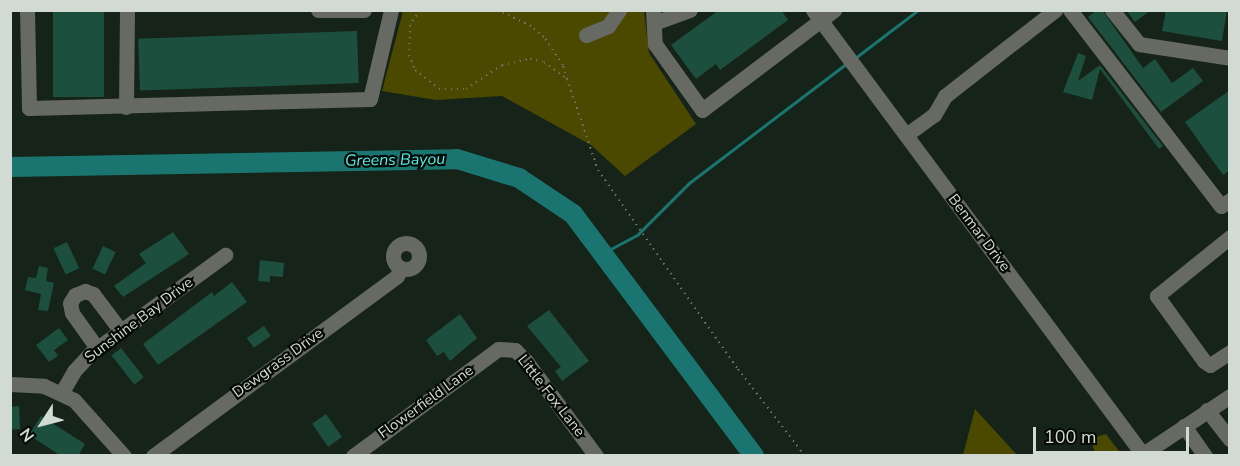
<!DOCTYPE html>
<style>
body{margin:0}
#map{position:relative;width:1240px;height:466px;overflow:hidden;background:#162318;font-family:"Nunito Sans",sans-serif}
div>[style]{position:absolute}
.green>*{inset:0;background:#4b4900}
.stream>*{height:3px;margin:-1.5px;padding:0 1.5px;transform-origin:1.5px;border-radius:1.5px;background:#1a7470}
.river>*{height:20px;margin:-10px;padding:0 10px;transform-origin:10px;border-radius:10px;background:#1a7470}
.building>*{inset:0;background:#1d4f3f;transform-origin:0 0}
.path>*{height:2px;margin-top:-1px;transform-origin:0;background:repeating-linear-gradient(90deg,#6a756b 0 1.5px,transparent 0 6px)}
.minor>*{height:15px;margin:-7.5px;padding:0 7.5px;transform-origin:7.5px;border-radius:7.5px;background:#666a62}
.minor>.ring{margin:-7.5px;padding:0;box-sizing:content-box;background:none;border:15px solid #666a62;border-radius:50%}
span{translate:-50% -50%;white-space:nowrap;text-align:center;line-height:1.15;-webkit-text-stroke:4.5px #060a06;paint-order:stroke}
.street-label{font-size:15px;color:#d2dbd3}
.water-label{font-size:16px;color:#51efe8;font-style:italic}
.frame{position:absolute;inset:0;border:12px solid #d2dbd3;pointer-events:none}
.north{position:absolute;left:12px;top:394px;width:60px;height:60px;-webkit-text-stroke:4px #060a06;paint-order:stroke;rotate:234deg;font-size:16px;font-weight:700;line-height:24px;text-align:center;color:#d2dbd3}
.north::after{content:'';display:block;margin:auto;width:21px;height:27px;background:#d2dbd3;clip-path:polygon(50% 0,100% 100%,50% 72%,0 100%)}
.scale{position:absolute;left:1033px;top:427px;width:156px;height:27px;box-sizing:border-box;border:3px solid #d2dbd3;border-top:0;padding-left:8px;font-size:18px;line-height:21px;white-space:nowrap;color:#d2dbd3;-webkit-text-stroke:4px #060a06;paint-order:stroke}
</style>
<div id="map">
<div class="green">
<div style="clip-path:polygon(403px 11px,644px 11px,649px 53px,696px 124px,625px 176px,591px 145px,502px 96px,436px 100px,382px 91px)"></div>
<div style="clip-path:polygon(975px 409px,1017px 455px,963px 455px)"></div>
<div style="clip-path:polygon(1106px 434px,1122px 455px,1096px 455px,1090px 439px)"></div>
</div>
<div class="stream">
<div style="left:855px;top:58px;width:79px;rotate:-37.3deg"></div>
<div style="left:603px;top:253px;width:40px;rotate:-28deg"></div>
<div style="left:638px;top:234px;width:72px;rotate:-45deg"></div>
<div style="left:689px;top:183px;width:198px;rotate:-37.2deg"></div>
</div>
<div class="river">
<div style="left:10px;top:167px;width:447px;rotate:-1deg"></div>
<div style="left:457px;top:159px;width:65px;rotate:17deg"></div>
<div style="left:519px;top:178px;width:65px;rotate:33.7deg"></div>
<div style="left:573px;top:214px;width:302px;rotate:53.2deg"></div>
</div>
<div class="building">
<div style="left:53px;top:10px;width:51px;height:87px"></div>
<div style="clip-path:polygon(719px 10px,781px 10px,788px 20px,720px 70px,716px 64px,696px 79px,671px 45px)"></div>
<div style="clip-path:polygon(1097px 10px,1102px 10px,1143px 68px,1155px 59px,1172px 83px,1193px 68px,1203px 81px,1161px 112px,1088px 17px)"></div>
<div style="clip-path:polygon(1126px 10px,1151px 10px,1135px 22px)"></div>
<div style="clip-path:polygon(1166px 10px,1227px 10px,1222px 41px,1162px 31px)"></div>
<div style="left:357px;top:31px;width:52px;height:219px;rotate:88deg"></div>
<div style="clip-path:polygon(1078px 53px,1086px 56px,1078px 81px,1100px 65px,1163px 146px,1159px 149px,1100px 69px,1092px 100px,1063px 92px)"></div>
<div style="clip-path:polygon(1230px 90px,1230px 170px,1223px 175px,1185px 122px)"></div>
<div style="clip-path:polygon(173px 232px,189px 254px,123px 297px,114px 286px,146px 263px,139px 254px)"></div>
<div style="left:67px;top:242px;width:29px;height:15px;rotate:65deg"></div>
<div style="left:103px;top:246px;width:14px;height:25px;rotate:25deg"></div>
<div style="clip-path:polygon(260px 260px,284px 263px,283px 277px,270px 276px,270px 282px,258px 281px)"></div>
<div style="clip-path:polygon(39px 266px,48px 268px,46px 281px,54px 283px,48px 311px,38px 310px,41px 294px,25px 290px,28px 277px,36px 278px)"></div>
<div style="clip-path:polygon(232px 282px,247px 302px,158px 365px,143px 344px,212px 292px,214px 296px)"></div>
<div style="clip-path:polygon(549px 310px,589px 361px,562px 381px,555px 371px,561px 367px,527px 326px)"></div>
<div style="clip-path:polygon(460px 314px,477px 338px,450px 361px,444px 352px,437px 356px,426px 340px)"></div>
<div style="left:264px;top:326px;width:12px;height:21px;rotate:55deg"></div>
<div style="clip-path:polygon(59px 328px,68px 340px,54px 350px,58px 356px,49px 362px,36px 345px)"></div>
<div style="left:121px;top:348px;width:37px;height:12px;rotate:52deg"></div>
<div style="clip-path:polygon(19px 406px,20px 429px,10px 430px,10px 407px)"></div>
<div style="left:326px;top:414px;width:28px;height:17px;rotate:55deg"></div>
<div style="clip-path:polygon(41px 416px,85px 444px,78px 456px,61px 456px,29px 435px)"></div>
</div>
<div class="path">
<div style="left:420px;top:10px;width:18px;rotate:124deg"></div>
<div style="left:410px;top:25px;width:30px;rotate:92deg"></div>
<div style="left:409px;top:55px;width:16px;rotate:68deg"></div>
<div style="left:415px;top:70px;width:31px;rotate:38deg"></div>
<div style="left:439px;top:89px;width:27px"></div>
<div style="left:466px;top:89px;width:43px;rotate:-33.7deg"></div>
<div style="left:502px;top:65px;width:29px;rotate:-12deg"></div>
<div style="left:530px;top:59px;width:14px;rotate:12deg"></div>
<div style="left:544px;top:62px;width:29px;rotate:36deg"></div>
<div style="left:567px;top:79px;width:15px;rotate:-106deg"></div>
<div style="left:563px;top:65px;width:34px;rotate:-124deg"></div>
<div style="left:544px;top:37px;width:17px;rotate:-140deg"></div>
<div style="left:531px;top:26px;width:37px;rotate:-154deg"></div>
<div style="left:567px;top:79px;width:96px;rotate:71.2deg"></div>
<div style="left:598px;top:170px;width:243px;rotate:54.9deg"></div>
<div style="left:738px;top:369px;width:110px;rotate:52.4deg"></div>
</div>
<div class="minor">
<div style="left:27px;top:10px;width:98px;rotate:88.8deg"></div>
<div style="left:29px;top:108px;width:341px;rotate:-1.5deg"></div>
<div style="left:370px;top:99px;width:91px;rotate:-76.7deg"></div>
<div style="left:318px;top:10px;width:46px"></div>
<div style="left:653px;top:10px;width:34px;rotate:87deg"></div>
<div style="left:655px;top:44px;width:81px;rotate:54.5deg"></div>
<div style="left:702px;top:110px;width:166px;rotate:-37.1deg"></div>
<div style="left:813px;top:10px;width:555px;rotate:53.42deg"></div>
<div style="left:1070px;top:10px;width:247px;rotate:52.4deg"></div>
<div style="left:1221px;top:206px;width:11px;rotate:-34deg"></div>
<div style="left:1112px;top:10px;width:43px;rotate:51.5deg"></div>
<div style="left:1139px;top:44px;width:92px;rotate:8.7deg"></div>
<div style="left:654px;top:23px;width:38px;rotate:-20deg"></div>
<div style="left:586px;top:35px;width:24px;rotate:-22deg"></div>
<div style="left:608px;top:26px;width:19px;rotate:-55deg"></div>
<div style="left:126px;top:107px;width:97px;rotate:-89.4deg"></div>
<div style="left:906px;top:135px;width:34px;rotate:-36deg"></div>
<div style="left:934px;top:115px;width:22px;rotate:-60deg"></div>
<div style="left:945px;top:96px;width:140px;rotate:-38deg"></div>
<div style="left:1230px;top:237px;width:94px;rotate:141.1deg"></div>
<div style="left:1157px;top:296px;width:80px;rotate:54.1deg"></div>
<div style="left:1204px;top:361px;width:7px;rotate:34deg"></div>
<div style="left:1210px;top:365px;width:24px;rotate:-33deg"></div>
<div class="ring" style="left:393px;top:243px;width:11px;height:11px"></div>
<div style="left:97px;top:348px;width:43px;rotate:-125.5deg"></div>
<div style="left:72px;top:313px;width:10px;rotate:-101deg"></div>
<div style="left:70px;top:303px;width:9px;rotate:-58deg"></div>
<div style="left:75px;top:295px;width:11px;rotate:-22deg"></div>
<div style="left:85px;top:291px;width:9px;rotate:21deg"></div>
<div style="left:93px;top:294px;width:46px;rotate:52.9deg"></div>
<div style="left:10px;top:384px;width:34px;rotate:3deg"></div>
<div style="left:44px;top:386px;width:33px;rotate:25deg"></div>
<div style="left:74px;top:400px;width:75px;rotate:48.2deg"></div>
<div style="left:62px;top:392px;width:24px;rotate:-60deg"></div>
<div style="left:74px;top:371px;width:26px;rotate:-47deg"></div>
<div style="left:92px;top:352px;width:165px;rotate:-36.1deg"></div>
<div style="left:1207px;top:410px;width:37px;rotate:52deg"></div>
<div style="left:1184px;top:426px;width:37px;rotate:55deg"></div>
<div style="left:1143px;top:454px;width:105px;rotate:-33.7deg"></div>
<div style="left:153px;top:456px;width:303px;rotate:-36.4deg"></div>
<div style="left:397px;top:276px;width:9px;rotate:-63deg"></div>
<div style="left:353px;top:456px;width:180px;rotate:-36.4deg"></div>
<div style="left:498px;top:349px;width:17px;rotate:3deg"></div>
<div style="left:515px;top:350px;width:16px;rotate:45deg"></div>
<div style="left:526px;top:361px;width:118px;rotate:53.6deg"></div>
</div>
<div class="street-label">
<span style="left:979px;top:233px;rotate:53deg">Benmar Drive</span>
<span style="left:139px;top:320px;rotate:-37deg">Sunshine Bay Drive</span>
<span style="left:278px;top:363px;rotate:-36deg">Dewgrass Drive</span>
<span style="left:551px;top:396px;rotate:52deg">Little Fox Lane</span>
<span style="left:426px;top:402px;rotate:-36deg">Flowerfield Lane</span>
</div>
<div class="water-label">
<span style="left:395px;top:160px;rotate:-1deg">Greens Bayou</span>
</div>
<div class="frame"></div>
<div class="north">N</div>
<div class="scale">100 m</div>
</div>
